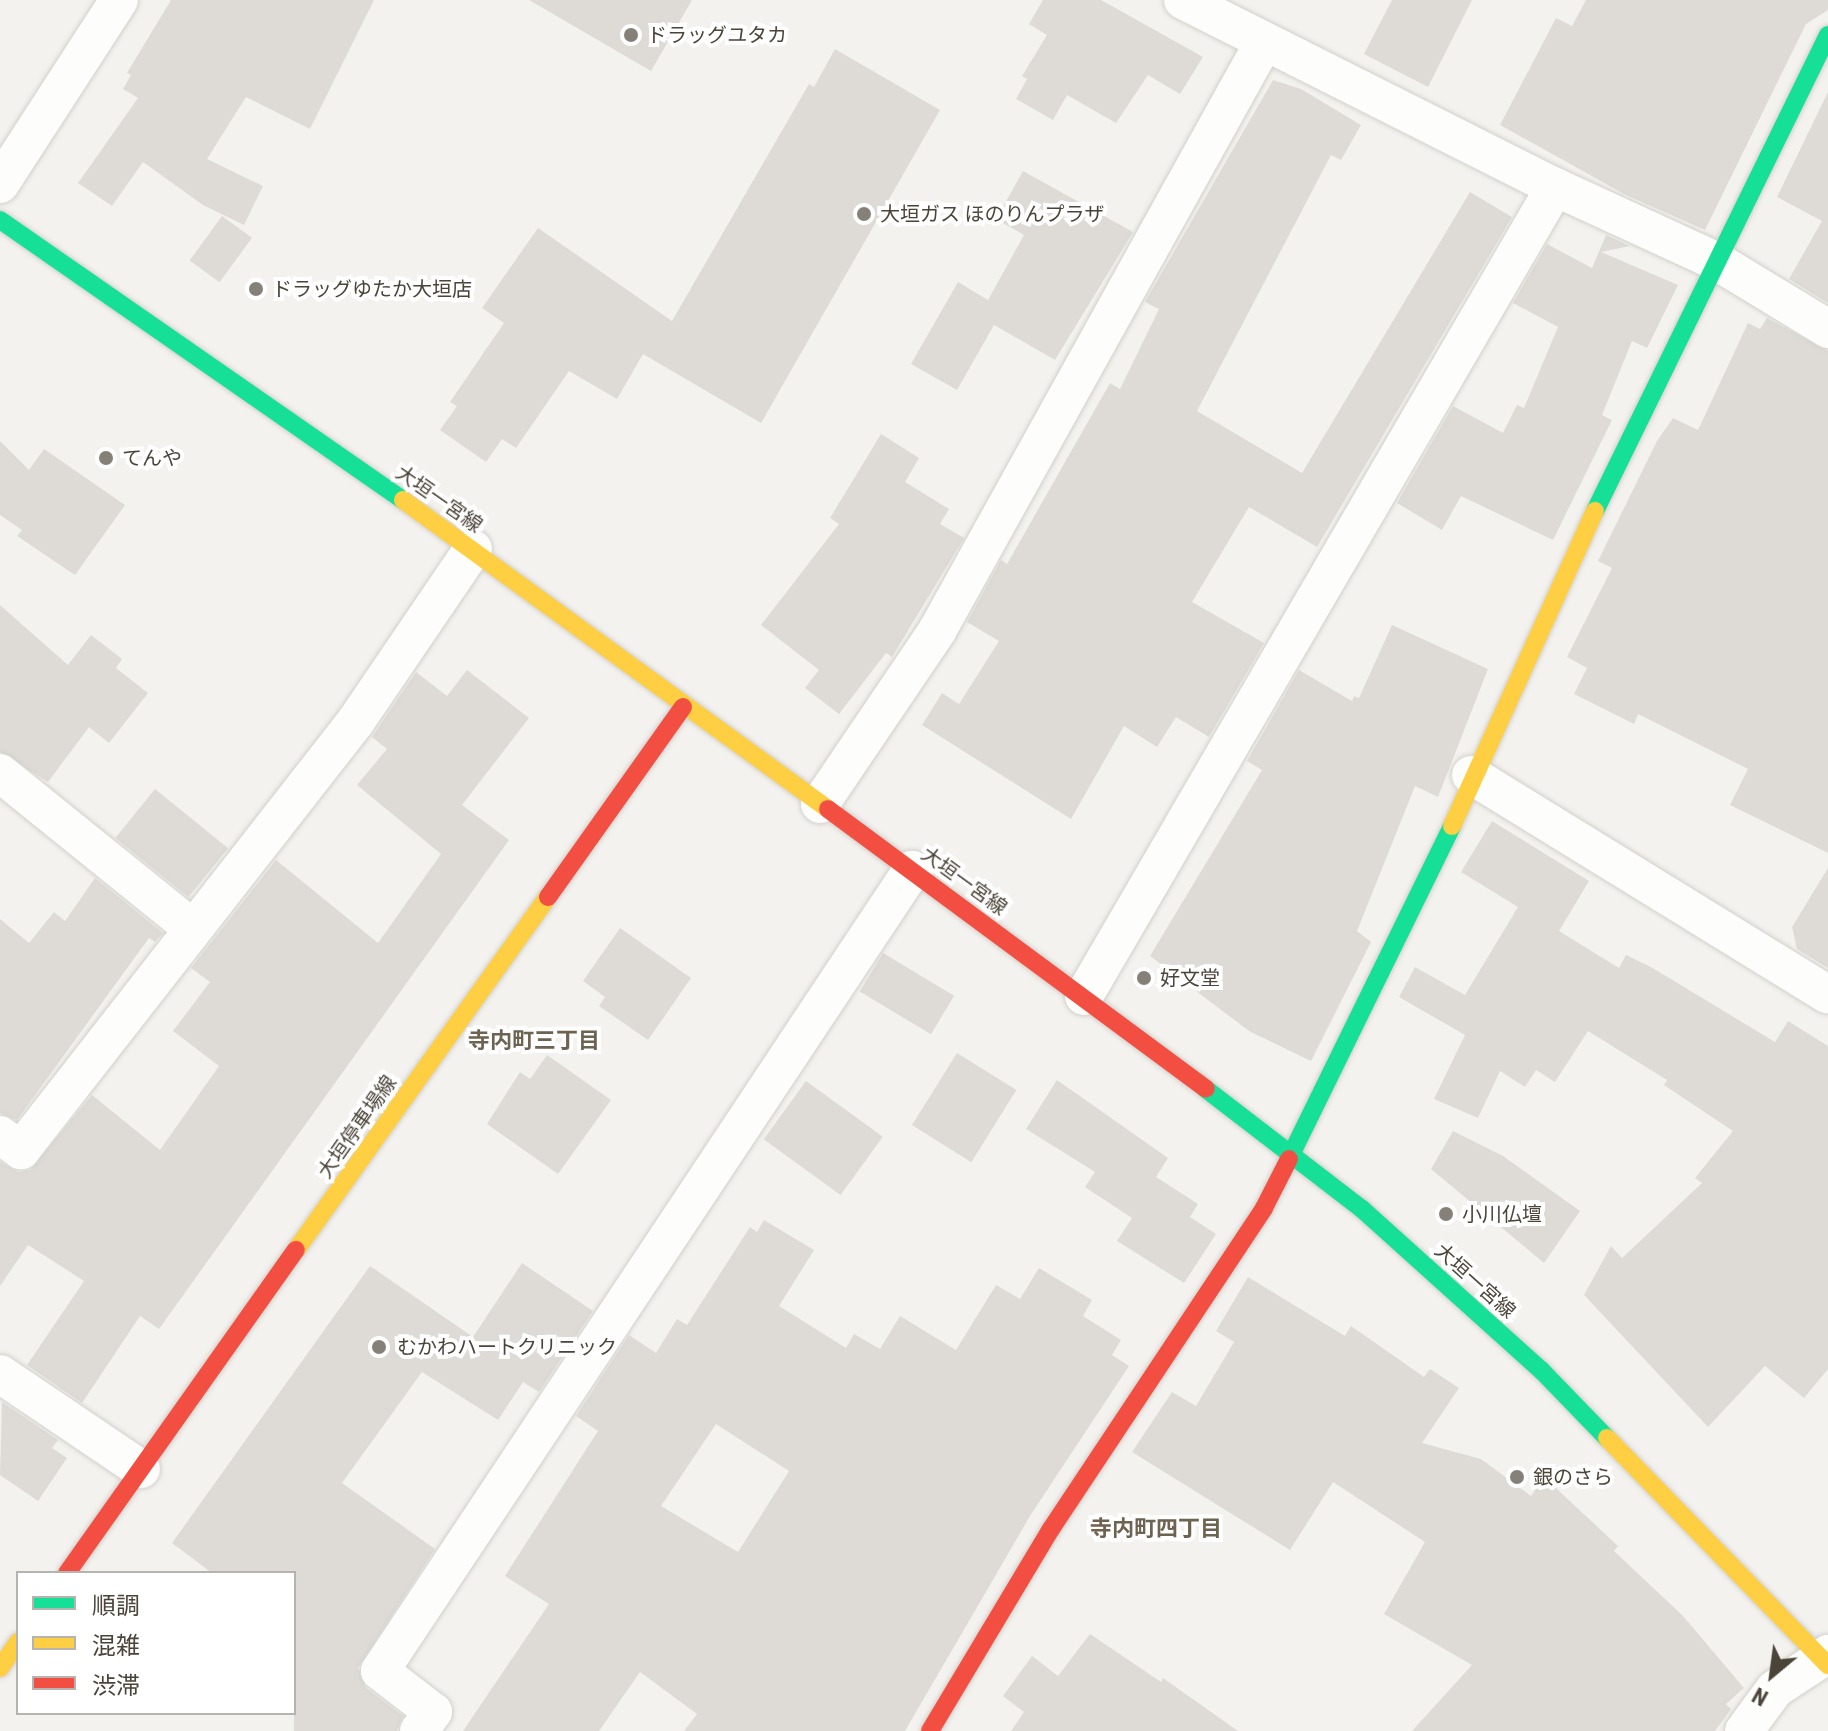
<!DOCTYPE html>
<meta charset="utf-8">
<style>
body{margin:0}
#map{position:relative;width:1828px;height:1731px;overflow:hidden;background:#f4f2ee;font-family:"Roboto Condensed","Noto Sans JP",sans-serif}
div>[style]{position:absolute}
.building>*{inset:0;background:#dedbd6;transform-origin:0 0}
.roads{filter:drop-shadow(0 0 2px #d2d0cb) drop-shadow(0 0 2px #d2d0cb)}
.street>*{height:38px;margin:-19px;padding:0 19px;transform-origin:19px;border-radius:19px;background:#fdfdfc}
.fast>*{height:18px;margin:-9px;padding:0 9px;transform-origin:9px;border-radius:9px;background:#16e098}
.slow>*{height:18px;margin:-9px;padding:0 9px;transform-origin:9px;border-radius:9px;background:#ffcf43}
.jam>*{height:18px;margin:-9px;padding:0 9px;transform-origin:9px;border-radius:9px;background:#f24e42}
.dots>*{width:22px;height:22px;translate:-50% -50%;box-sizing:border-box;border:4px solid #fff;border-radius:50%}
span{translate:-50% -50%;white-space:nowrap;text-align:center;line-height:1.15;-webkit-text-stroke:8px #fff;paint-order:stroke}
.poi-label{font-size:20px;color:#4b4439}
.left{translate:0 -50%;text-align:left}
.street-label{font-size:20px;color:#4b4439}
.neighbourhood-label{font-size:22px;color:#6e6250;font-weight:700}
.legend{position:absolute;left:16px;top:1571px;width:280px;height:144px;box-sizing:border-box;background:#fff;border:2px solid #b7b4b0;margin:0;padding:10px 14px;list-style:none;font-size:24px;color:#4b4439}
.legend li{display:flex;align-items:center;gap:16px;height:40px}
.legend b{width:40px;border:2px solid #b7b4b0}
.north{position:absolute;left:1732px;top:1635px;width:80px;height:80px;-webkit-text-stroke:6px #fff;paint-order:stroke;rotate:209deg;font-size:22px;font-weight:700;line-height:32px;text-align:center;color:#4b4439}
.north::after{content:'';display:block;margin:auto;width:28px;height:36px;background:#4b4439;clip-path:polygon(50% 0,100% 100%,50% 72%,0 100%)}
</style>
<div id="map">
<div class="building">
<div style="clip-path:polygon(171px 0,374px 0,310px 129px,246px 97px,207px 159px,263px 186px,244px 225px,203px 205px,143px 162px,112px 206px,78px 183px,138px 98px,123px 89px,131px 75px,127px 73px)"></div>
<div style="clip-path:polygon(529px 0,692px 0,651px 71px)"></div>
<div style="clip-path:polygon(1043px 0,1101px 0,1203px 57px,1180px 94px,1148px 75px,1116px 123px,1067px 95px,1053px 120px,1016px 99px,1027px 79px,1022px 76px,1047px 35px,1029px 24px)"></div>
<div style="clip-path:polygon(1392px 0,1472px 0,1428px 87px,1364px 54px)"></div>
<div style="clip-path:polygon(1586px 0,1828px 0,1828px 10px,1806px 24px,1705px 230px,1624px 194px,1500px 125px,1556px 18px,1572px 26px)"></div>
<div style="clip-path:polygon(835px 49px,940px 110px,761px 423px,643px 354px,617px 399px,569px 371px,516px 448px,502px 439px,486px 462px,440px 430px,457px 406px,450px 402px,504px 323px,482px 308px,538px 228px,672px 321px,809px 84px,814px 87px)"></div>
<div style="clip-path:polygon(1273px 80px,1301px 89px,1361px 125px,1341px 160px,1331px 155px,1197px 411px,1302px 473px,1470px 192px,1512px 217px,1317px 547px,1249px 507px,1192px 602px,1264px 643px,1209px 737px,1176px 717px,1157px 747px,1124px 726px,1071px 819px,922px 725px,942px 693px,959px 704px,999px 641px,967px 622px,1001px 560px,1007px 564px,1110px 383px,1120px 389px,1159px 309px,1145px 302px)"></div>
<div style="clip-path:polygon(1828px 92px,1828px 303px,1789px 279px,1822px 221px,1777px 197px)"></div>
<div style="clip-path:polygon(1023px 171px,1133px 232px,1055px 360px,994px 325px,957px 390px,911px 364px,958px 282px,988px 300px,1024px 235px,996px 219px)"></div>
<div style="left:222px;top:216px;width:37px;height:55px;rotate:36deg"></div>
<div style="clip-path:polygon(1606px 235px,1630px 246px,1601px 252px,1678px 285px,1647px 348px,1632px 341px,1602px 415px,1612px 420px,1553px 540px,1461px 496px,1442px 530px,1397px 503px,1453px 406px,1503px 433px,1517px 405px,1524px 408px,1558px 327px,1513px 303px,1547px 244px,1592px 268px)"></div>
<div style="clip-path:polygon(1767px 318px,1828px 351px,1828px 853px,1730px 805px,1748px 769px,1638px 714px,1634px 724px,1574px 694px,1587px 668px,1567px 657px,1612px 568px,1598px 561px,1657px 441px,1673px 418px,1698px 430px,1748px 323px,1760px 329px)"></div>
<div style="clip-path:polygon(881px 434px,919px 458px,905px 482px,949px 509px,940px 524px,964px 538px,892px 657px,886px 653px,839px 714px,805px 688px,819px 670px,761px 625px,839px 524px,830px 518px)"></div>
<div style="clip-path:polygon(0 441px,29px 470px,44px 449px,125px 505px,75px 575px,17px 536px,22px 530px,0 515px)"></div>
<div style="clip-path:polygon(0 605px,68px 665px,91px 635px,122px 659px,116px 668px,148px 693px,109px 743px,89px 727px,48px 782px,0 752px)"></div>
<div style="clip-path:polygon(1392px 625px,1488px 669px,1438px 797px,1415px 786px,1357px 931px,1371px 942px,1311px 1061px,1249px 1031px,1150px 956px,1262px 770px,1247px 761px,1299px 670px,1352px 701px,1354px 696px,1359px 698px)"></div>
<div style="clip-path:polygon(467px 670px,529px 718px,462px 805px,509px 840px,159px 1329px,140px 1316px,82px 1403px,27px 1365px,84px 1281px,28px 1245px,0 1286px,0 1162px,18px 1172px,30px 1170px,92px 1095px,160px 1150px,219px 1066px,173px 1031px,210px 982px,191px 968px,276px 860px,378px 943px,441px 854px,357px 785px,387px 749px,372px 737px,416px 672px,447px 696px)"></div>
<div style="left:155px;top:789px;width:94px;height:63px;rotate:39deg"></div>
<div style="clip-path:polygon(1492px 821px,1589px 881px,1559px 931px,1619px 968px,1626px 955px,1651px 967px,1775px 1042px,1788px 1021px,1828px 1046px,1828px 1369px,1804px 1398px,1765px 1366px,1708px 1427px,1584px 1295px,1611px 1246px,1622px 1258px,1702px 1183px,1695px 1178px,1733px 1131px,1664px 1085px,1667px 1080px,1588px 1031px,1555px 1082px,1536px 1070px,1525px 1087px,1500px 1071px,1478px 1118px,1434px 1099px,1465px 1035px,1399px 997px,1415px 967px,1465px 995px,1518px 907px,1461px 872px)"></div>
<div style="clip-path:polygon(1828px 868px,1828px 968px,1797px 949px,1792px 927px)"></div>
<div style="clip-path:polygon(95px 878px,163px 933px,155px 942px,149px 938px,17px 1120px,0 1113px,0 919px,29px 943px,54px 912px,65px 921px)"></div>
<div style="clip-path:polygon(620px 928px,691px 978px,648px 1040px,599px 1006px,605px 997px,583px 981px)"></div>
<div style="left:883px;top:953px;width:83px;height:45px;rotate:31deg"></div>
<div style="left:957px;top:1053px;width:70px;height:85px;rotate:32deg"></div>
<div style="clip-path:polygon(547px 1055px,611px 1100px,558px 1174px,487px 1124px,520px 1072px,530px 1079px)"></div>
<div style="clip-path:polygon(1057px 1080px,1168px 1158px,1156px 1177px,1198px 1204px,1190px 1217px,1216px 1234px,1184px 1283px,1117px 1241px,1132px 1218px,1085px 1187px,1095px 1172px,1026px 1129px)"></div>
<div style="left:806px;top:1081px;width:95px;height:72px;rotate:36deg"></div>
<div style="clip-path:polygon(1453px 1131px,1503px 1156px,1580px 1211px,1544px 1263px,1431px 1169px)"></div>
<div style="clip-path:polygon(evenodd,764px 1220px,814px 1250px,779px 1306px,846px 1348px,854px 1334px,880px 1349px,900px 1316px,956px 1350px,996px 1285px,1020px 1299px,1039px 1268px,1092px 1300px,1083px 1316px,1121px 1340px,1112px 1355px,1129px 1366px,1030px 1516px,905px 1731px,684px 1731px,697px 1714px,640px 1672px,599px 1731px,463px 1731px,549px 1604px,505px 1576px,598px 1431px,576px 1416px,629px 1335px,656px 1353px,677px 1319px,687px 1325px,750px 1227px,757px 1232px,764px 1220px,716px 1424px,789px 1471px,738px 1552px,661px 1506px,716px 1424px)"></div>
<div style="clip-path:polygon(522px 1263px,593px 1311px,539px 1392px,523px 1382px,498px 1420px,422px 1372px,342px 1483px,435px 1549px,358px 1668px,366px 1688px,403px 1716px,397px 1731px,294px 1731px,294px 1573px,212px 1573px,172px 1543px,370px 1266px,473px 1337px)"></div>
<div style="clip-path:polygon(1248px 1277px,1345px 1336px,1351px 1326px,1424px 1377px,1430px 1369px,1459px 1388px,1422px 1443px,1481px 1459px,1531px 1496px,1544px 1477px,1618px 1546px,1614px 1551px,1683px 1616px,1744px 1688px,1726px 1704px,1731px 1709px,1715px 1731px,1412px 1731px,1472px 1665px,1384px 1614px,1425px 1542px,1333px 1482px,1290px 1550px,1132px 1452px,1172px 1392px,1196px 1406px,1234px 1342px,1216px 1331px)"></div>
<div style="clip-path:polygon(2px 1402px,58px 1440px,52px 1448px,67px 1458px,38px 1501px,0 1475px)"></div>
<div style="clip-path:polygon(1090px 1634px,1161px 1682px,1163px 1678px,1238px 1731px,1011px 1731px,1024px 1712px,1003px 1696px,1032px 1656px,1058px 1676px)"></div>
</div>
<div class="roads">
<div class="street">
<div style="left:1183px;top:0;width:416px;rotate:26.7deg"></div>
<div style="left:1555px;top:187px;width:179px;rotate:24.7deg"></div>
<div style="left:1718px;top:262px;width:129px;rotate:31.3deg"></div>
<div style="left:0;top:184px;width:219px;rotate:-57.1deg"></div>
<div style="left:0;top:773px;width:248px;rotate:38.9deg"></div>
<div style="left:1471px;top:775px;width:419px;rotate:31.6deg"></div>
<div style="left:820px;top:804px;width:209px;rotate:-55.9deg"></div>
<div style="left:937px;top:631px;width:674px;rotate:-60.96deg"></div>
<div style="left:1084px;top:996px;width:936px;rotate:-59.79deg"></div>
<div style="left:0;top:1135px;width:26px;rotate:36deg"></div>
<div style="left:21px;top:1150px;width:544px;rotate:-52.01deg"></div>
<div style="left:356px;top:721px;width:208px;rotate:-55.8deg"></div>
<div style="left:0;top:1374px;width:170px;rotate:34deg"></div>
<div style="left:419px;top:1731px;width:24px;rotate:-54deg"></div>
<div style="left:433px;top:1712px;width:67px;rotate:-142.3deg"></div>
<div style="left:380px;top:1671px;width:962px;rotate:-56.41deg"></div>
<div style="left:1744px;top:1731px;width:52px;rotate:-53.6deg"></div>
<div style="left:1775px;top:1689px;width:64px;rotate:-33.4deg"></div>
</div>
<div class="fast">
<div style="left:0;top:220px;width:491px;rotate:34.8deg"></div>
<div style="left:1595px;top:511px;width:530px;rotate:-63.92deg"></div>
<div style="left:1206px;top:1089px;width:197px;rotate:37.6deg"></div>
<div style="left:1362px;top:1209px;width:241px;rotate:42deg"></div>
<div style="left:1541px;top:1370px;width:95px;rotate:45.9deg"></div>
<div style="left:1289px;top:1159px;width:371px;rotate:-63.9deg"></div>
</div>
<div class="slow">
<div style="left:403px;top:500px;width:525px;rotate:36.02deg"></div>
<div style="left:1452px;top:826px;width:346px;rotate:-65.6deg"></div>
<div style="left:296px;top:1250px;width:434px;rotate:-54.5deg"></div>
<div style="left:1607px;top:1438px;width:317px;rotate:45.8deg"></div>
<div style="left:0;top:1668px;width:32px;rotate:-55deg"></div>
</div>
<div class="jam">
<div style="left:828px;top:809px;width:470px;rotate:36.5deg"></div>
<div style="left:548px;top:897px;width:233px;rotate:-54.6deg"></div>
<div style="left:67px;top:1573px;width:396px;rotate:-54.7deg"></div>
<div style="left:930px;top:1731px;width:235px;rotate:-59.1deg"></div>
<div style="left:1051px;top:1529px;width:385px;rotate:-56.4deg"></div>
<div style="left:1264px;top:1208px;width:55px;rotate:-63deg"></div>
</div>
</div>
<div class="dots">
<div style="left:631px;top:35px;background:#868178"></div>
<div style="left:864px;top:214px;background:#868178"></div>
<div style="left:256px;top:289px;background:#868178"></div>
<div style="left:106px;top:458px;background:#868178"></div>
<div style="left:1144px;top:978px;background:#868178"></div>
<div style="left:1446px;top:1214px;background:#868178"></div>
<div style="left:379px;top:1347px;background:#868178"></div>
<div style="left:1517px;top:1477px;background:#868178"></div>
</div>
<div class="poi-label">
<span class="left" style="left:647px;top:35px">ドラッグユタカ</span>
<span class="left" style="left:880px;top:214px">大垣ガス ほのりんプラザ</span>
<span class="left" style="left:272px;top:289px">ドラッグゆたか大垣店</span>
<span class="left" style="left:122px;top:458px">てんや</span>
<span class="left" style="left:1160px;top:978px">好文堂</span>
<span class="left" style="left:1462px;top:1214px">小川仏壇</span>
<span class="left" style="left:397px;top:1347px">むかわハートクリニック</span>
<span class="left" style="left:1533px;top:1477px">銀のさら</span>
</div>
<div class="street-label">
<span style="left:439px;top:499px;rotate:35deg">大垣一宮線</span>
<span style="left:964px;top:881px;rotate:36deg">大垣一宮線</span>
<span style="left:357px;top:1127px;rotate:-55deg">大垣停車場線</span>
<span style="left:1475px;top:1281px;rotate:42deg">大垣一宮線</span>
</div>
<div class="neighbourhood-label">
<span style="left:534px;top:1041px">寺内町三丁目</span>
<span style="left:1156px;top:1529px">寺内町四丁目</span>
</div>
<ul class="legend">
<li><b style="height:10px;background:#16e098"></b>順調</li>
<li><b style="height:10px;background:#ffcf43"></b>混雑</li>
<li><b style="height:10px;background:#f24e42"></b>渋滞</li>
</ul>
<div class="north">N</div>
</div>
